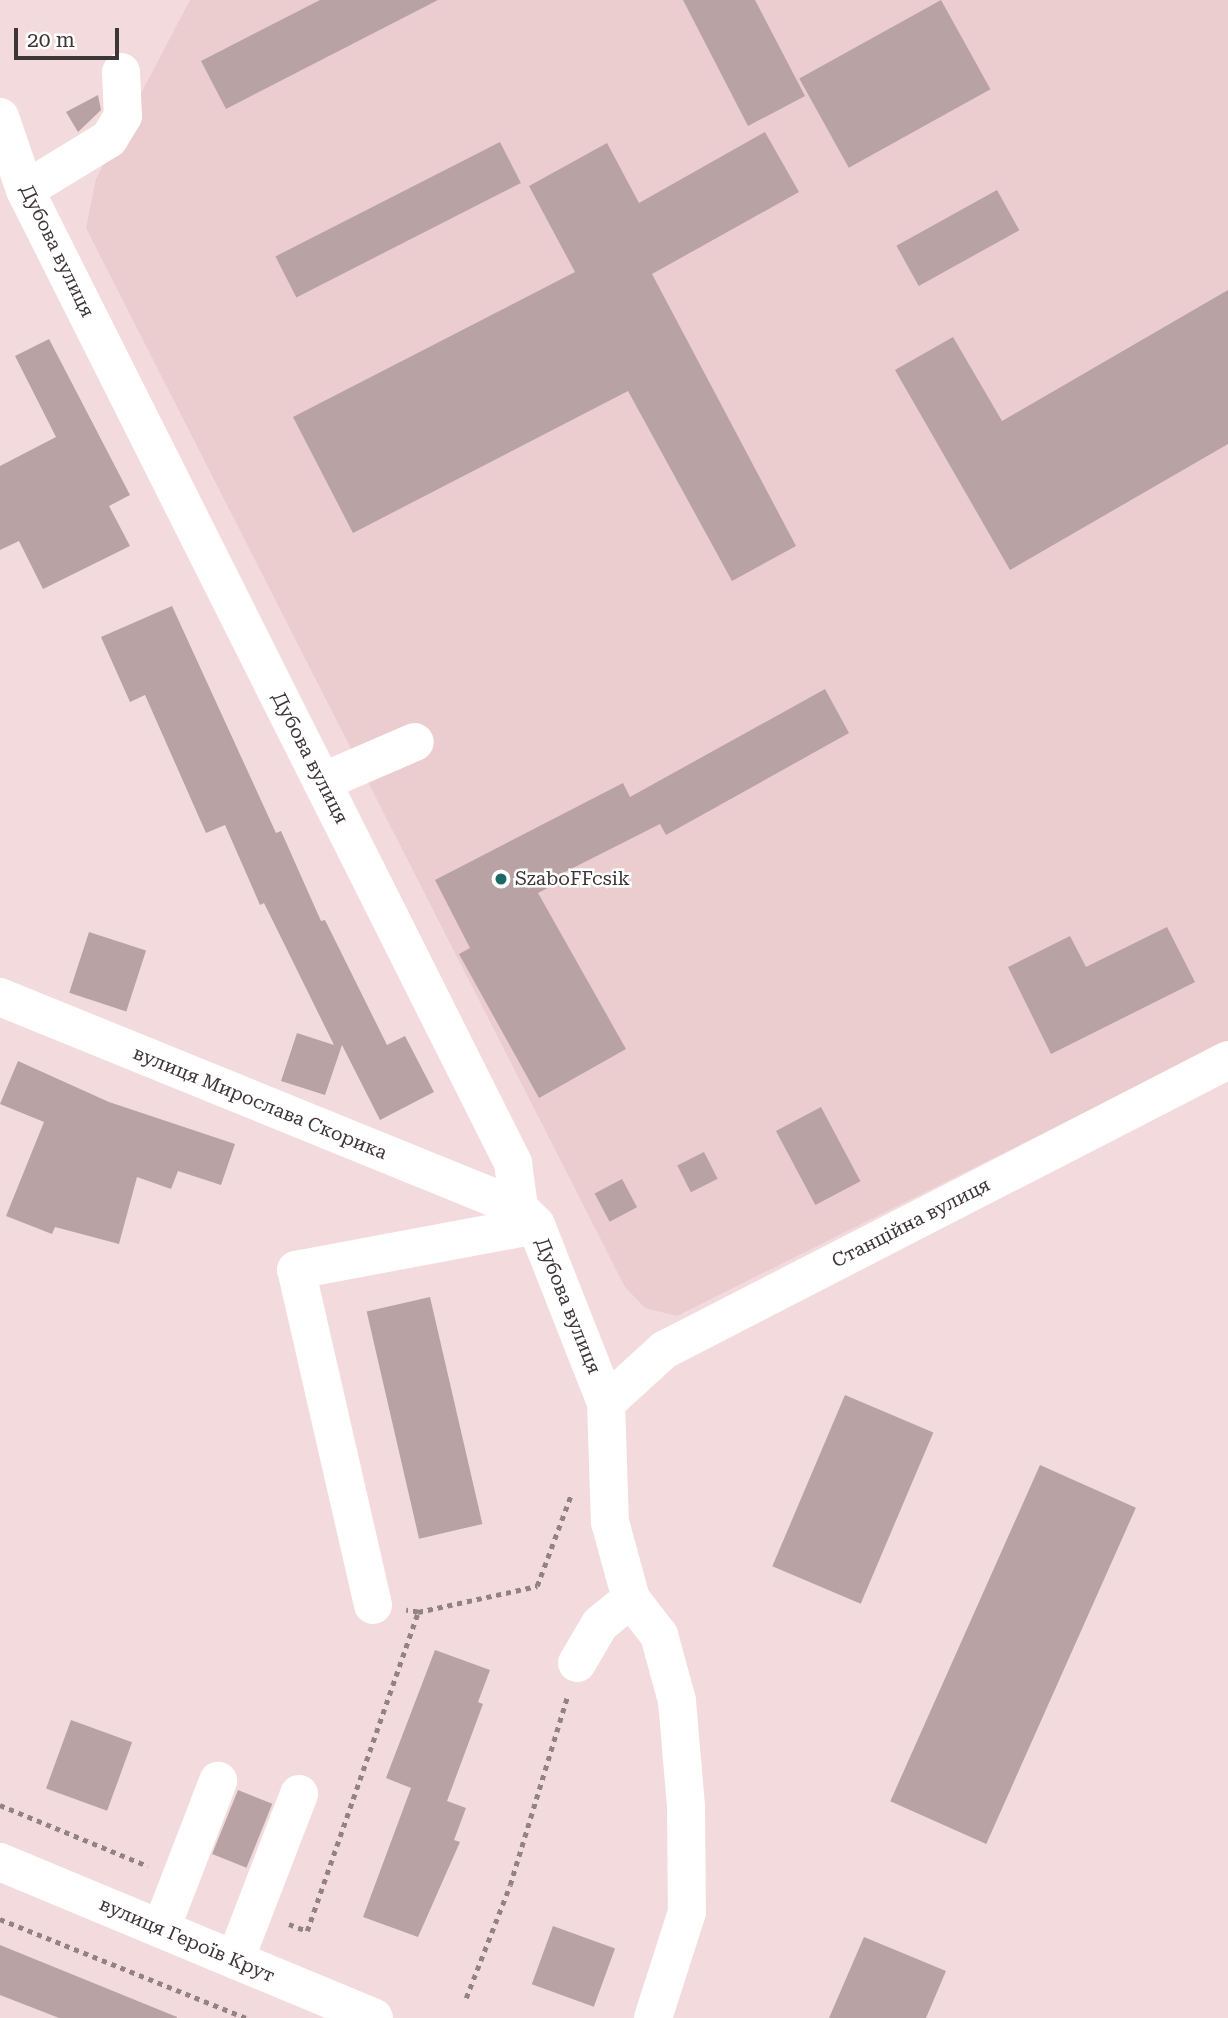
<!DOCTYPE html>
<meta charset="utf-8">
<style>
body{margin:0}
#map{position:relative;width:1228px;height:2018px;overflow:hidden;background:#f3dbdd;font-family:"Roboto Serif",serif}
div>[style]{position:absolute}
.built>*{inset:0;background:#ebcccf}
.building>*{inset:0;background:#b8a2a4;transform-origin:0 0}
.path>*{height:4.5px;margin-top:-2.25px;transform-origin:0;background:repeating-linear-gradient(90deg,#928284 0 5px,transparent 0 10px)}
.minor>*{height:38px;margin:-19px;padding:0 19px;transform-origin:19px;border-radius:19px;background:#fff}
.dots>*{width:19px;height:19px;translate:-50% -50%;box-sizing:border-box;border:4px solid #fff;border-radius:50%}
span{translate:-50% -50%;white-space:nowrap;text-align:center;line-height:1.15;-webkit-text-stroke:5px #fff;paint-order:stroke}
.street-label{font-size:19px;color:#3e3536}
.poi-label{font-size:19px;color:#3e3536}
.left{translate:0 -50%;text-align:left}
.scale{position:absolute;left:14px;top:28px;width:105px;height:32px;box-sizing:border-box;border:4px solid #3e3536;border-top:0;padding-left:9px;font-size:21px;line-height:24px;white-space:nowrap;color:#3e3536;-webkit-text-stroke:5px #fff;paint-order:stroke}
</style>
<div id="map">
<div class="built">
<div style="clip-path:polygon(190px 0,1228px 0,1228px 1041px,677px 1316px,645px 1308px,625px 1287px,86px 228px,96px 179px)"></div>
</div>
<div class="building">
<div style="clip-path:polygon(320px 0,438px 0,226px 109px,201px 61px)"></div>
<div style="clip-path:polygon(683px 0,755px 0,805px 96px,748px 126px)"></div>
<div style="left:941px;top:0;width:102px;height:162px;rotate:61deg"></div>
<div style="clip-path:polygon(98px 95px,101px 110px,78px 132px,66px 112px)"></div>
<div style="clip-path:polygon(765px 132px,799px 192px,652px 274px,796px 546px,732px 581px,628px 391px,353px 533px,293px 417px,575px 272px,529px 186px,607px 143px,639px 203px)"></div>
<div style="left:500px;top:142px;width:46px;height:252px;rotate:63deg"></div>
<div style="left:997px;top:190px;width:46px;height:115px;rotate:61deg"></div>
<div style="clip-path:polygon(1228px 290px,1228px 444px,1010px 570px,895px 370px,953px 337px,1002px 421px)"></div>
<div style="clip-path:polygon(49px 339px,130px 495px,109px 506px,130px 546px,43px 589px,19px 541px,0 550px,0 466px,56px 437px,15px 356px)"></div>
<div style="clip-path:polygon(172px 606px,276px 833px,281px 831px,321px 921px,325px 920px,387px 1045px,405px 1036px,434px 1092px,380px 1120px,342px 1045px,325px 1095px,281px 1081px,297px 1033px,334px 1045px,264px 903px,260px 905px,225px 825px,206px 833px,145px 695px,130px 702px,101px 637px)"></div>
<div style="clip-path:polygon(825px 689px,849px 733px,666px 835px,660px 824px,563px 873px,567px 878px,538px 893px,626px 1049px,539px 1098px,459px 954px,470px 948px,435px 880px,623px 783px,630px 797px)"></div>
<div style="clip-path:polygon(1167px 927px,1195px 982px,1051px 1054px,1008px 967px,1070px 936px,1086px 967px)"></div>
<div style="left:89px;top:932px;width:60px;height:64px;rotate:18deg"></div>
<div style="clip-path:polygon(18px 1061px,109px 1102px,235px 1144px,221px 1185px,178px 1171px,171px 1189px,137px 1177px,119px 1244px,55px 1227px,52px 1234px,6px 1216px,44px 1122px,0 1104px)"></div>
<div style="left:821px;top:1107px;width:84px;height:51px;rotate:62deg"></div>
<div style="left:704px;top:1152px;width:30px;height:30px;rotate:63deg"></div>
<div style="left:622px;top:1179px;width:32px;height:31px;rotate:62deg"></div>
<div style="left:430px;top:1297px;width:233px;height:65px;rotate:77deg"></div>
<div style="left:845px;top:1395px;width:96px;height:186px;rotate:23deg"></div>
<div style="left:1040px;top:1465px;width:105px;height:368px;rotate:24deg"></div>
<div style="clip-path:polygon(435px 1650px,490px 1670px,478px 1702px,483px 1704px,447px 1801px,466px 1808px,454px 1840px,460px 1842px,418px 1937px,363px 1917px,411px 1788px,386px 1778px)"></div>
<div style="left:71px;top:1720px;width:65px;height:73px;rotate:20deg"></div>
<div style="left:238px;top:1790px;width:37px;height:69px;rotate:22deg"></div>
<div style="left:553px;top:1926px;width:66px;height:62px;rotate:20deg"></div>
<div style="clip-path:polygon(864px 1937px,946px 1971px,926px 2018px,829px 2018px)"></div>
<div style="clip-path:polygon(0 1945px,177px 2017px,177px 2018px,59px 2018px,0 1995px)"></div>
</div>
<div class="path">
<div style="left:418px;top:1612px;width:122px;rotate:-12.3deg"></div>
<div style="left:537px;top:1586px;width:97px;rotate:-69.5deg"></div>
<div style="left:0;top:1805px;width:160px;rotate:22.4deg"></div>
<div style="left:0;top:1919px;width:265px;rotate:21.9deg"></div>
<div style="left:289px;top:1924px;width:19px;rotate:21deg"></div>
<div style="left:307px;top:1931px;width:338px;rotate:-70.8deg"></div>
<div style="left:418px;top:1612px;width:12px;rotate:-171deg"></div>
<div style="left:466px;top:1998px;width:121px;rotate:-68.7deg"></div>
<div style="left:510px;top:1885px;width:196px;rotate:-73.1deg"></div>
</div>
<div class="minor">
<div style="left:0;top:117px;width:77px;rotate:71.1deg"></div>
<div style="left:25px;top:190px;width:1089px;rotate:63.36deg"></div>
<div style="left:513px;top:1163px;width:45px;rotate:82.4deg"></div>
<div style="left:519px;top:1208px;width:24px;rotate:45deg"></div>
<div style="left:536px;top:1225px;width:191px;rotate:68.5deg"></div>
<div style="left:606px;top:1403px;width:119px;rotate:88.1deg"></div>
<div style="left:610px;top:1522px;width:80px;rotate:74.7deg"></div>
<div style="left:631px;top:1599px;width:46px;rotate:52.1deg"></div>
<div style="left:659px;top:1635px;width:68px;rotate:74.7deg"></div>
<div style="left:677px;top:1701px;width:106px;rotate:85.1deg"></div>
<div style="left:686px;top:1807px;width:105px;rotate:89.5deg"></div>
<div style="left:687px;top:1912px;width:111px;rotate:107.8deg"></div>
<div style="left:25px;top:190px;width:98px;rotate:-31.3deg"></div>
<div style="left:109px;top:139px;width:27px;rotate:-59deg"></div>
<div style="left:123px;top:116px;width:44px;rotate:-92.6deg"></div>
<div style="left:322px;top:782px;width:101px;rotate:-23.3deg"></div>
<div style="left:0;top:997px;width:560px;rotate:22.12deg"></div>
<div style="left:606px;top:1403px;width:79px;rotate:-42.4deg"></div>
<div style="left:664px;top:1350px;width:634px;rotate:-27.21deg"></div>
<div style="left:373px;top:1605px;width:344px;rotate:-102.9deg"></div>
<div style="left:296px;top:1270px;width:244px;rotate:-10.6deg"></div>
<div style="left:577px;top:1663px;width:45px;rotate:-59.5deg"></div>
<div style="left:600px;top:1624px;width:40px;rotate:-39deg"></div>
<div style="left:0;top:1862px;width:405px;rotate:22.6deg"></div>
<div style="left:161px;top:1929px;width:159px;rotate:-68.9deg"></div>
<div style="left:235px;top:1960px;width:178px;rotate:-68.9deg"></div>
</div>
<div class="dots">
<div style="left:501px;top:879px;background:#1b6866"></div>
</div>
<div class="street-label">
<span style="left:57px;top:251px;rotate:64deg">Дубова вулиця</span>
<span style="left:310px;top:758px;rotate:63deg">Дубова вулиця</span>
<span style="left:260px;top:1103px;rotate:22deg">вулиця Мирослава Скорика</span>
<span style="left:911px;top:1223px;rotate:-27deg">Станційна вулиця</span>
<span style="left:568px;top:1306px;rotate:68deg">Дубова вулиця</span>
<span style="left:187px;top:1940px;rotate:23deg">вулиця Героїв Крут</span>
</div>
<div class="poi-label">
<span class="left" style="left:515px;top:879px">SzaboFFcsik</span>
</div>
<div class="scale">20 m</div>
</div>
